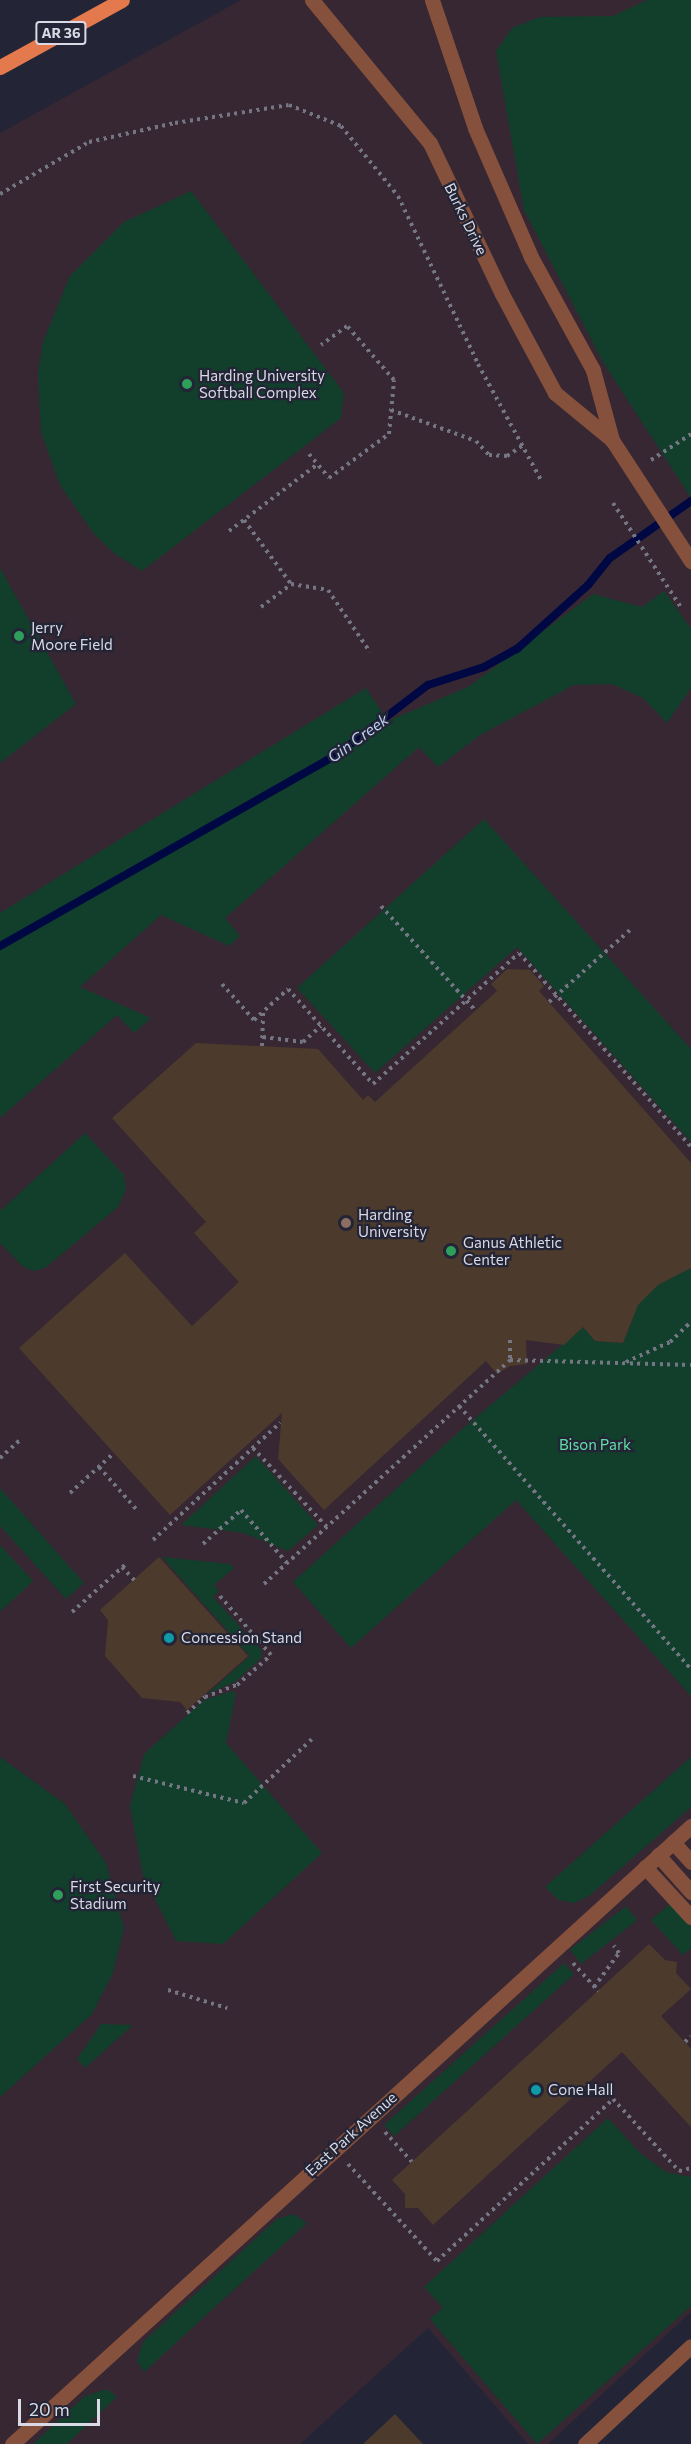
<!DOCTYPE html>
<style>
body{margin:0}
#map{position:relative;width:691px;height:2444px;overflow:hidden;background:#232435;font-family:Commissioner,sans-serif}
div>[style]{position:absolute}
.education>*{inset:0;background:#372733}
.green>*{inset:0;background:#113f2b;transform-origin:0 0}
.stream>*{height:8px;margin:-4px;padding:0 4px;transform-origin:4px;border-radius:4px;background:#000843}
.building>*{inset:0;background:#4c3a2d}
.path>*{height:4px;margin-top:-2px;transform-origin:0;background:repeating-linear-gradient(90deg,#757684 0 3px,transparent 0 7.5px)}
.minor>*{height:15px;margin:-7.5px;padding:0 7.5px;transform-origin:7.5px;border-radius:7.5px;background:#85513c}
.major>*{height:15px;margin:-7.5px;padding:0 7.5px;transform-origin:7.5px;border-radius:7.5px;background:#e3794c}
.dots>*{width:16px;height:16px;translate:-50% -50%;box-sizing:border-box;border:3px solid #232435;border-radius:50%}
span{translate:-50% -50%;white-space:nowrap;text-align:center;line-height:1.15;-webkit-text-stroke:4.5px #232435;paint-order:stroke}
.shield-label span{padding:2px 4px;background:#232435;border:2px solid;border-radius:4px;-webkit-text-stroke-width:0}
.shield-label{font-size:14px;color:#d9dae6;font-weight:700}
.street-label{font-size:15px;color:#d9dae6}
.poi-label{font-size:15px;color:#d9dae6}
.left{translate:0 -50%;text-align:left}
.park-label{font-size:15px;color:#60dfa6}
.water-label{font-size:16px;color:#bcd0f5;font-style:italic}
.scale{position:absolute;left:18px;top:2399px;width:82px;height:27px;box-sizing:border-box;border:3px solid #d9dae6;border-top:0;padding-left:8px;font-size:18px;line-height:21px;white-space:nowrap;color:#d9dae6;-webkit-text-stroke:4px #232435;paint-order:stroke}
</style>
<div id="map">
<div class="education">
<div style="clip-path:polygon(241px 0,691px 0,691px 2312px,548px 2444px,528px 2444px,428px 2328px,300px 2444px,0 2444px,0 133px)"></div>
</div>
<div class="green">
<div style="clip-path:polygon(647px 0,691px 0,691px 498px,603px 362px,524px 210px,496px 51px,512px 28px,540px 17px,613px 16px)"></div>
<div style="clip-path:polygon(191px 191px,344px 393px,341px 418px,142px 571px,115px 554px,94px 534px,60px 485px,41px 432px,38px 374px,43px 342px,70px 276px,124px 222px)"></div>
<div style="clip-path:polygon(0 568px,76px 704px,0 763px)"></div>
<div style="clip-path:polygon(664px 591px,691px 629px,691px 688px,667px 723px,643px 698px,612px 684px,574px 685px,480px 735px,438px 767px,419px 747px,225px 918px,240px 936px,229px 946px,161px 915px,80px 987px,151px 1018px,134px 1033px,117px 1015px,0 1118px,0 913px,366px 688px,388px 721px,468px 687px,593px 594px,642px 607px)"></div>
<div style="clip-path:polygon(484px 819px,691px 1049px,691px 1142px,517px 947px,375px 1073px,297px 988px)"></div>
<div style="clip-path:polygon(85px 1133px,124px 1175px,126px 1190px,118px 1207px,45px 1268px,33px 1271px,22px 1266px,0 1243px,0 1211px)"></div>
<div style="clip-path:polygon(691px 1268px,691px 1696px,516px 1500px,351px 1648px,293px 1582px,460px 1431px,583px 1327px,595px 1341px,623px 1343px,638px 1305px,658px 1285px)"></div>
<div style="clip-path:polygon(256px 1456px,318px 1525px,288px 1551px,244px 1533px,181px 1525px)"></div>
<div style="clip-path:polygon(0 1488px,84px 1583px,66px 1599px,0 1526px)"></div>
<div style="clip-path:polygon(0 1545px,33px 1581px,0 1612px)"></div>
<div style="clip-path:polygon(162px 1557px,230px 1564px,234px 1568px,214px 1585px,219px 1591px,213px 1597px,262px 1651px,261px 1658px,235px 1682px,207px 1694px,250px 1656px)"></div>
<div style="clip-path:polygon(233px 1691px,236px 1694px,226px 1743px,322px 1853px,223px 1944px,176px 1941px,143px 1875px,130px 1806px,144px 1754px,204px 1700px)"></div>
<div style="clip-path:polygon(0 1757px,65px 1804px,106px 1863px,124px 1928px,113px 1973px,92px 2014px,0 2097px)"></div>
<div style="clip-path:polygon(691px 1757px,691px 1807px,589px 1896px,574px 1903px,559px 1900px,545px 1887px)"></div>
<div style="clip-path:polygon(670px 1904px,691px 1927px,691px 1948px,683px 1955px,651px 1920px)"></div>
<div style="left:626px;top:1906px;width:18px;height:71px;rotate:52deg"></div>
<div style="left:564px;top:1963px;width:15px;height:242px;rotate:48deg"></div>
<div style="clip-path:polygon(101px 2024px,133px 2025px,85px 2068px,77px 2059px)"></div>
<div style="clip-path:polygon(608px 2118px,640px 2153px,666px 2172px,691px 2177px,691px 2306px,537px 2444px,430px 2319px,443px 2308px,424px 2287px)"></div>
<div style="clip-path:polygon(293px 2214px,307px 2223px,144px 2372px,137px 2361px,143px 2342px,277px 2219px)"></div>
<div style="clip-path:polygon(107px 2389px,117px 2397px,67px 2444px,33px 2444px,85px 2396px)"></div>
</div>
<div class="stream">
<div style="left:0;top:946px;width:385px;rotate:-29.6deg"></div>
<div style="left:335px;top:756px;width:117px;rotate:-37.4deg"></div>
<div style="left:428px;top:685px;width:59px;rotate:-17.8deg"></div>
<div style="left:484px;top:667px;width:38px;rotate:-29deg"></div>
<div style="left:517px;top:649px;width:96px;rotate:-42deg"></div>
<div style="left:588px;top:585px;width:35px;rotate:-51deg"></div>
<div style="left:610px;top:558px;width:99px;rotate:-35.1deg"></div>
</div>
<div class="building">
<div style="clip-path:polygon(507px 969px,530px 970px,544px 986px,539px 991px,691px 1163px,691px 1268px,658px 1285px,638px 1305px,623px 1343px,595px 1341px,583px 1327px,564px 1345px,526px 1340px,527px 1364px,510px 1366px,497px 1374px,486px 1361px,324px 1510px,278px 1459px,282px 1413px,170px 1515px,19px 1348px,125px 1253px,192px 1326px,239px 1282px,194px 1233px,206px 1222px,112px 1118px,196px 1043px,318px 1049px,363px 1100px,368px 1095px,375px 1102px,497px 991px,491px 984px)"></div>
<div style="clip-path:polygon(159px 1557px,248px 1656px,187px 1710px,180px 1702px,142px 1698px,105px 1656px,108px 1620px,100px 1610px)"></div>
<div style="clip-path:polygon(649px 1944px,665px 1960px,677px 1962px,676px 1973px,691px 1989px,661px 2016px,691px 2049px,691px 2127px,622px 2052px,433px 2225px,418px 2208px,405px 2208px,405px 2194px,392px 2180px)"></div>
<div style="clip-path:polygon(395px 2414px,423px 2444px,363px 2444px)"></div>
</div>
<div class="path">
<div style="left:0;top:194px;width:103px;rotate:-30.3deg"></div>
<div style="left:89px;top:142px;width:88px;rotate:-12.5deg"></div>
<div style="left:175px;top:123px;width:115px;rotate:-9deg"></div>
<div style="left:289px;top:105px;width:56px;rotate:22deg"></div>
<div style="left:341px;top:126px;width:90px;rotate:50.8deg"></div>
<div style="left:398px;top:196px;width:186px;rotate:64.5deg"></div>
<div style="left:478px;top:364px;width:132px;rotate:61.5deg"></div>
<div style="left:391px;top:410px;width:90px;rotate:20deg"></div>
<div style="left:476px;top:441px;width:19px;rotate:47deg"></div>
<div style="left:489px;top:455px;width:18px;rotate:3deg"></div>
<div style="left:507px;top:456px;width:18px;rotate:-34deg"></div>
<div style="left:309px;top:454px;width:31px;rotate:50deg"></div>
<div style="left:329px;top:478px;width:74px;rotate:-36.3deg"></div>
<div style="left:389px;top:434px;width:54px;rotate:-84.7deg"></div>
<div style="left:394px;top:380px;width:72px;rotate:-131deg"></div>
<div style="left:347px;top:326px;width:32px;rotate:144deg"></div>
<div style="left:651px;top:460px;width:48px;rotate:-33deg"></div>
<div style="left:613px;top:503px;width:126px;rotate:56.9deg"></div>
<div style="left:244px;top:520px;width:79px;rotate:53.7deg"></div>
<div style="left:291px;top:584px;width:37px;rotate:9deg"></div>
<div style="left:328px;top:590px;width:75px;rotate:55.9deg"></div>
<div style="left:229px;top:531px;width:111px;rotate:-37deg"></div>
<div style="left:261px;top:607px;width:38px;rotate:-37deg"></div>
<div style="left:381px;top:906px;width:140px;rotate:47.9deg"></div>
<div style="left:222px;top:984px;width:48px;rotate:48.4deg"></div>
<div style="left:254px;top:1020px;width:46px;rotate:-42.4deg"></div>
<div style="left:288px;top:989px;width:127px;rotate:48.2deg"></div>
<div style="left:373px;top:1084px;width:196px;rotate:-41.9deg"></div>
<div style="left:519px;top:953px;width:259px;rotate:48.4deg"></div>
<div style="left:549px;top:1002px;width:108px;rotate:-41.6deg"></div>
<div style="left:263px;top:1037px;width:40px;rotate:7.1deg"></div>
<div style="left:303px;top:1042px;width:24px;rotate:-42deg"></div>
<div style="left:262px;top:1046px;width:33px;rotate:-88deg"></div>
<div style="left:510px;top:1340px;width:20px;rotate:90deg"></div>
<div style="left:626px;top:1362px;width:48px;rotate:-24.4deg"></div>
<div style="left:670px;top:1342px;width:29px;rotate:-44deg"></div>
<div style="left:459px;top:1406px;width:351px;rotate:48.6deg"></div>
<div style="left:253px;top:1448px;width:108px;rotate:46.9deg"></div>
<div style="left:0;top:1458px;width:28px;rotate:-42deg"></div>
<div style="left:99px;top:1467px;width:56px;rotate:48.6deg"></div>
<div style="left:70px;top:1493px;width:59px;rotate:-42.3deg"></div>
<div style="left:153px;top:1540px;width:173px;rotate:-42.7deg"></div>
<div style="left:203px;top:1544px;width:51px;rotate:-41.8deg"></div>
<div style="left:241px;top:1510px;width:70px;rotate:49deg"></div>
<div style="left:122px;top:1567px;width:18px;rotate:47deg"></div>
<div style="left:264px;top:1584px;width:333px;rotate:-42.3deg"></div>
<div style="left:510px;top:1360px;width:181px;rotate:1.6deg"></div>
<div style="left:72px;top:1612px;width:71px;rotate:-41.6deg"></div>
<div style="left:187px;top:1713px;width:24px;rotate:-42deg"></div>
<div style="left:205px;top:1697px;width:34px;rotate:-21deg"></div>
<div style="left:237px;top:1685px;width:45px;rotate:-41.4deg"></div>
<div style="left:271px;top:1655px;width:79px;rotate:-130.9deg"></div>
<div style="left:133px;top:1776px;width:114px;rotate:13.7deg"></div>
<div style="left:244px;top:1803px;width:93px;rotate:-43.3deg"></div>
<div style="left:573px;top:1963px;width:38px;rotate:48deg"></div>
<div style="left:594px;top:1987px;width:42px;rotate:-53.7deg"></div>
<div style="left:619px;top:1953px;width:9px;rotate:-126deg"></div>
<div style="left:168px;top:1990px;width:62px;rotate:17deg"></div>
<div style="left:685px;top:2042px;width:8px;rotate:-45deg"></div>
<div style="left:385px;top:2132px;width:40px;rotate:48deg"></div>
<div style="left:348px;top:2164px;width:132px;rotate:47.5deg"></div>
<div style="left:437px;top:2261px;width:239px;rotate:-42.6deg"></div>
<div style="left:613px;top:2099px;width:98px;rotate:47.5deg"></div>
<div style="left:679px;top:2171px;width:12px;rotate:-14deg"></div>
</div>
<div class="minor">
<div style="left:312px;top:0;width:185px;rotate:50.5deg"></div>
<div style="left:430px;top:143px;width:167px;rotate:64.5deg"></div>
<div style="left:502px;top:294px;width:112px;rotate:61.8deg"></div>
<div style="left:555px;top:393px;width:74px;rotate:39.5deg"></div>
<div style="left:612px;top:440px;width:145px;rotate:56.9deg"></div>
<div style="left:432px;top:0;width:135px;rotate:71.4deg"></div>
<div style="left:475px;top:128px;width:141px;rotate:66.5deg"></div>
<div style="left:531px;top:257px;width:129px;rotate:61.2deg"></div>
<div style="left:593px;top:370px;width:73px;rotate:74.8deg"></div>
<div style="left:673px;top:1842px;width:27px;rotate:48deg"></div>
<div style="left:658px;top:1855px;width:50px;rotate:48.3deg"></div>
<div style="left:645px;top:1867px;width:68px;rotate:47.4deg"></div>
<div style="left:12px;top:2444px;width:918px;rotate:-42.31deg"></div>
<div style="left:585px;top:2444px;width:144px;rotate:-42.8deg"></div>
</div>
<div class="major">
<div style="left:0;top:67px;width:139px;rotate:-28.8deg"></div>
</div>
<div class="dots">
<div style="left:187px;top:384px;background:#2e9e5b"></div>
<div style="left:19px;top:636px;background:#2e9e5b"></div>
<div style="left:346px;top:1223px;background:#8d6e63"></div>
<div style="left:451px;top:1251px;background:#2e9e5b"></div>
<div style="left:169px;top:1638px;background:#0f9aa8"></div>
<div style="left:58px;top:1895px;background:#2e9e5b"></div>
<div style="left:536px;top:2090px;background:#0f9aa8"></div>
</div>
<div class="shield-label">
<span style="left:61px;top:33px">AR 36</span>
</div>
<div class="street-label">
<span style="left:466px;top:219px;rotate:64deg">Burks Drive</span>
<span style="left:351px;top:2134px;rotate:-42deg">East Park Avenue</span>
</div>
<div class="poi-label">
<span class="left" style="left:199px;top:384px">Harding University<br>Softball Complex</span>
<span class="left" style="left:31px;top:636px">Jerry<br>Moore Field</span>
<span class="left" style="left:358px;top:1223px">Harding<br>University</span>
<span class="left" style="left:463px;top:1251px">Ganus Athletic<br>Center</span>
<span class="left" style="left:181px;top:1638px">Concession Stand</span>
<span class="left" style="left:70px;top:1895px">First Security<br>Stadium</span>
<span class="left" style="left:548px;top:2090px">Cone Hall</span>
</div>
<div class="park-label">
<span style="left:595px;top:1445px">Bison Park</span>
</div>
<div class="water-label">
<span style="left:358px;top:738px;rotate:-36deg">Gin Creek</span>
</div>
<div class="scale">20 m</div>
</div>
